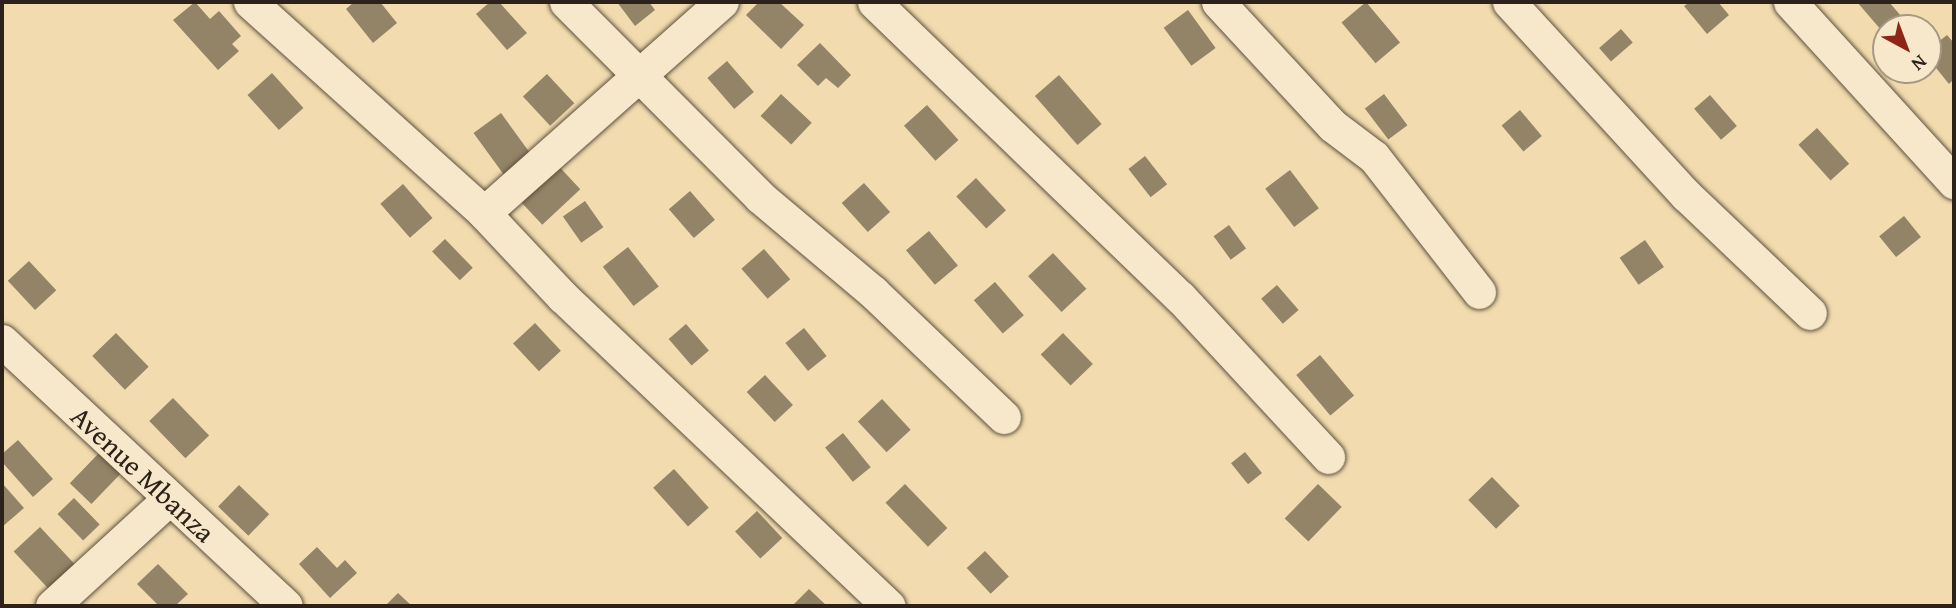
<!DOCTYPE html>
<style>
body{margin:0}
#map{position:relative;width:1956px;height:608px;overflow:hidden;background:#f2dcaf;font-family:"Gentium Book Plus",serif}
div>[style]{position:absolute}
.building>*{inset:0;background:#938367;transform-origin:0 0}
.roads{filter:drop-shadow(0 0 2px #5e503e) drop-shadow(0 0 2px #5e503e)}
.minor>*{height:33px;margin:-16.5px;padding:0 16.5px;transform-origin:16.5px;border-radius:16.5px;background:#f7e8cb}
span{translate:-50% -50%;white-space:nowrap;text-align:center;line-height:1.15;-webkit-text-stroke:6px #f7e8cb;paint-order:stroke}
.street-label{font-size:28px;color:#2c2219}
.frame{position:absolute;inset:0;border:4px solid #2c2219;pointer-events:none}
.north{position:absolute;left:1872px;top:14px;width:70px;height:70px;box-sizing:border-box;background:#f7e8cb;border:2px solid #a69984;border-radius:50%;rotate:139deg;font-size:19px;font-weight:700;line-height:28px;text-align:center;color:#2c2219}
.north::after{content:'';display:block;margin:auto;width:24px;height:32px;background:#8f2418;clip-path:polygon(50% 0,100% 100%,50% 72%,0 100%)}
</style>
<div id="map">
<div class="building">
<div style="clip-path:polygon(195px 2px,210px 19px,219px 11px,241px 36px,232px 44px,239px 51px,218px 70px,173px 20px)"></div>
<div style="clip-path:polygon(354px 2px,380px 2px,397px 23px,373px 43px,346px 9px)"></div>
<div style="clip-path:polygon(490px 2px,499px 2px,527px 33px,507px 50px,476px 14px)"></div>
<div style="clip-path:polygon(617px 2px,649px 2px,655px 10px,635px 26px)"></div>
<div style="clip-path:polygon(759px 2px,779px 2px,804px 25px,781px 49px,746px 15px)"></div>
<div style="left:1366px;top:2px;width:53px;height:32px;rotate:50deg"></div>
<div style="clip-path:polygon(1690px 2px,1718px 2px,1729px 15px,1707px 34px,1684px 6px)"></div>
<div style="clip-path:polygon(1857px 2px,1889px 2px,1901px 16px,1882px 31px)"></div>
<div style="left:1188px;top:10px;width:47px;height:30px;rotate:54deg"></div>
<div style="left:1621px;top:29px;width:18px;height:29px;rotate:49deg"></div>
<div style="clip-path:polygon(1947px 35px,1954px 43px,1954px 79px,1949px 84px,1928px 58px,1928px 50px)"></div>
<div style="clip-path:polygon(820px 43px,851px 75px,838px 88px,826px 78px,818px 86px,797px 65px)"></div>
<div style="left:727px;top:61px;width:41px;height:26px;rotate:49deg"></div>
<div style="left:272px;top:73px;width:47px;height:33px;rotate:48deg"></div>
<div style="left:547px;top:74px;width:40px;height:33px;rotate:47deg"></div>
<div style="left:1059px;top:75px;width:65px;height:32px;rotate:49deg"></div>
<div style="left:781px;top:94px;width:42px;height:30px;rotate:43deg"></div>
<div style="left:1384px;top:94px;width:39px;height:24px;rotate:53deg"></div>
<div style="left:1710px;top:95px;width:41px;height:21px;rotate:49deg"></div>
<div style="left:927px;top:105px;width:47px;height:31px;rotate:48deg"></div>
<div style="left:1520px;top:110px;width:34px;height:24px;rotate:50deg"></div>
<div style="left:501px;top:113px;width:53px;height:34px;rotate:54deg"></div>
<div style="left:1817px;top:128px;width:48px;height:25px;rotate:48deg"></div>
<div style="left:1145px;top:156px;width:36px;height:21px;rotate:52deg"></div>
<div style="left:553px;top:160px;width:40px;height:52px;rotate:47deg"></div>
<div style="left:1290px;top:170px;width:48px;height:31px;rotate:53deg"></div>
<div style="left:976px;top:178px;width:44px;height:27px;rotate:47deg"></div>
<div style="left:864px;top:183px;width:39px;height:30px;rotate:48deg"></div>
<div style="left:403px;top:184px;width:45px;height:30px;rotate:49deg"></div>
<div style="left:690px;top:191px;width:38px;height:28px;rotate:49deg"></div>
<div style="left:585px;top:201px;width:32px;height:27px;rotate:55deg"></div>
<div style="left:1904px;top:216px;width:27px;height:32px;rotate:51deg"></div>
<div style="left:1229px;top:225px;width:29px;height:19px;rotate:54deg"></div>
<div style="left:929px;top:231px;width:45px;height:30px;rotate:50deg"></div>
<div style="left:445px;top:239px;width:40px;height:18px;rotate:46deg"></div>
<div style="left:1645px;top:240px;width:33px;height:31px;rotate:55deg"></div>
<div style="left:628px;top:247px;width:50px;height:32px;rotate:52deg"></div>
<div style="left:764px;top:249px;width:40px;height:30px;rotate:49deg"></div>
<div style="left:1053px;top:253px;width:49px;height:34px;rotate:47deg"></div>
<div style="left:29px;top:261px;width:40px;height:29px;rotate:47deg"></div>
<div style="left:995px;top:282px;width:44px;height:28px;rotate:49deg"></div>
<div style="left:1277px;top:285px;width:33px;height:21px;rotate:49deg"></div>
<div style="left:535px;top:323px;width:38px;height:30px;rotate:47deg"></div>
<div style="left:686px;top:324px;width:35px;height:23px;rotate:49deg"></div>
<div style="left:804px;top:328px;width:36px;height:24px;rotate:51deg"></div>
<div style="left:116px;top:333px;width:47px;height:33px;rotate:46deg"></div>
<div style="left:1063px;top:333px;width:43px;height:31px;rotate:46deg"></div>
<div style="left:1320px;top:355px;width:53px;height:31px;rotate:50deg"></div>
<div style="left:765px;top:375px;width:41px;height:25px;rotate:47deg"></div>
<div style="left:173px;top:398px;width:52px;height:33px;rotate:46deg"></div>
<div style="left:882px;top:399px;width:42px;height:33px;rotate:47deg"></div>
<div style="left:843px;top:433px;width:44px;height:23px;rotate:51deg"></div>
<div style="clip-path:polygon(18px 440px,53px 479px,33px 497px,2px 462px,2px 454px)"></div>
<div style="left:1245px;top:452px;width:27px;height:18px;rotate:51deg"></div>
<div style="left:99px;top:453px;width:30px;height:42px;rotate:44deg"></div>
<div style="left:674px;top:469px;width:52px;height:28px;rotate:48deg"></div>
<div style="left:1492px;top:477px;width:40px;height:33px;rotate:46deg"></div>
<div style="clip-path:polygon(2px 483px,24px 508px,2px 527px)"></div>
<div style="left:905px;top:484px;width:61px;height:27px;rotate:46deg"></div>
<div style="left:1318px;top:484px;width:33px;height:48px;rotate:44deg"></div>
<div style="left:239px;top:485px;width:42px;height:30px;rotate:44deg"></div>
<div style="left:74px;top:498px;width:37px;height:23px;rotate:46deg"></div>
<div style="left:757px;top:511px;width:37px;height:30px;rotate:47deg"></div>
<div style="left:40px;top:527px;width:51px;height:36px;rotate:47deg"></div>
<div style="clip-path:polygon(317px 547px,337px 568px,345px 560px,357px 573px,330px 598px,299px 564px)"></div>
<div style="left:985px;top:551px;width:35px;height:25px;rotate:47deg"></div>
<div style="clip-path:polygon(158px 564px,188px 594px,175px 606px,159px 606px,137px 584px)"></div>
<div style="clip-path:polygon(809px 589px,827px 606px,792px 606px)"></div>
<div style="clip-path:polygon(398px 593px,412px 606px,385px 606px)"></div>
</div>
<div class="roads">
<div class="minor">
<div style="left:250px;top:2px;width:315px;rotate:42deg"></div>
<div style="left:484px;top:213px;width:115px;rotate:46.8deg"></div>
<div style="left:563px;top:297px;width:449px;rotate:43.5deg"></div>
<div style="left:566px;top:2px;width:275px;rotate:45.1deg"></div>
<div style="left:760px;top:197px;width:148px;rotate:40.1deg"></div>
<div style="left:873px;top:292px;width:181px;rotate:43.7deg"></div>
<div style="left:874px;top:2px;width:425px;rotate:44deg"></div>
<div style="left:1180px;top:297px;width:218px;rotate:47.2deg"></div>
<div style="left:1218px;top:2px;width:169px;rotate:47.2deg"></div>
<div style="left:1333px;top:126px;width:51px;rotate:37.1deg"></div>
<div style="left:1374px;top:157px;width:171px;rotate:52.1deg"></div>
<div style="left:1509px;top:2px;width:262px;rotate:47.5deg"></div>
<div style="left:1686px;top:195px;width:171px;rotate:43.6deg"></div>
<div style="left:1790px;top:2px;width:244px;rotate:47.7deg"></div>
<div style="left:484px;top:213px;width:318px;rotate:-41.6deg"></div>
<div style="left:2px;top:341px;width:388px;rotate:43deg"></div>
<div style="left:52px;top:606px;width:160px;rotate:-42.5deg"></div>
</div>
</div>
<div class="street-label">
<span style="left:143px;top:474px;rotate:43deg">Avenue Mbanza</span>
</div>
<div class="frame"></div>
<div class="north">N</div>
</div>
